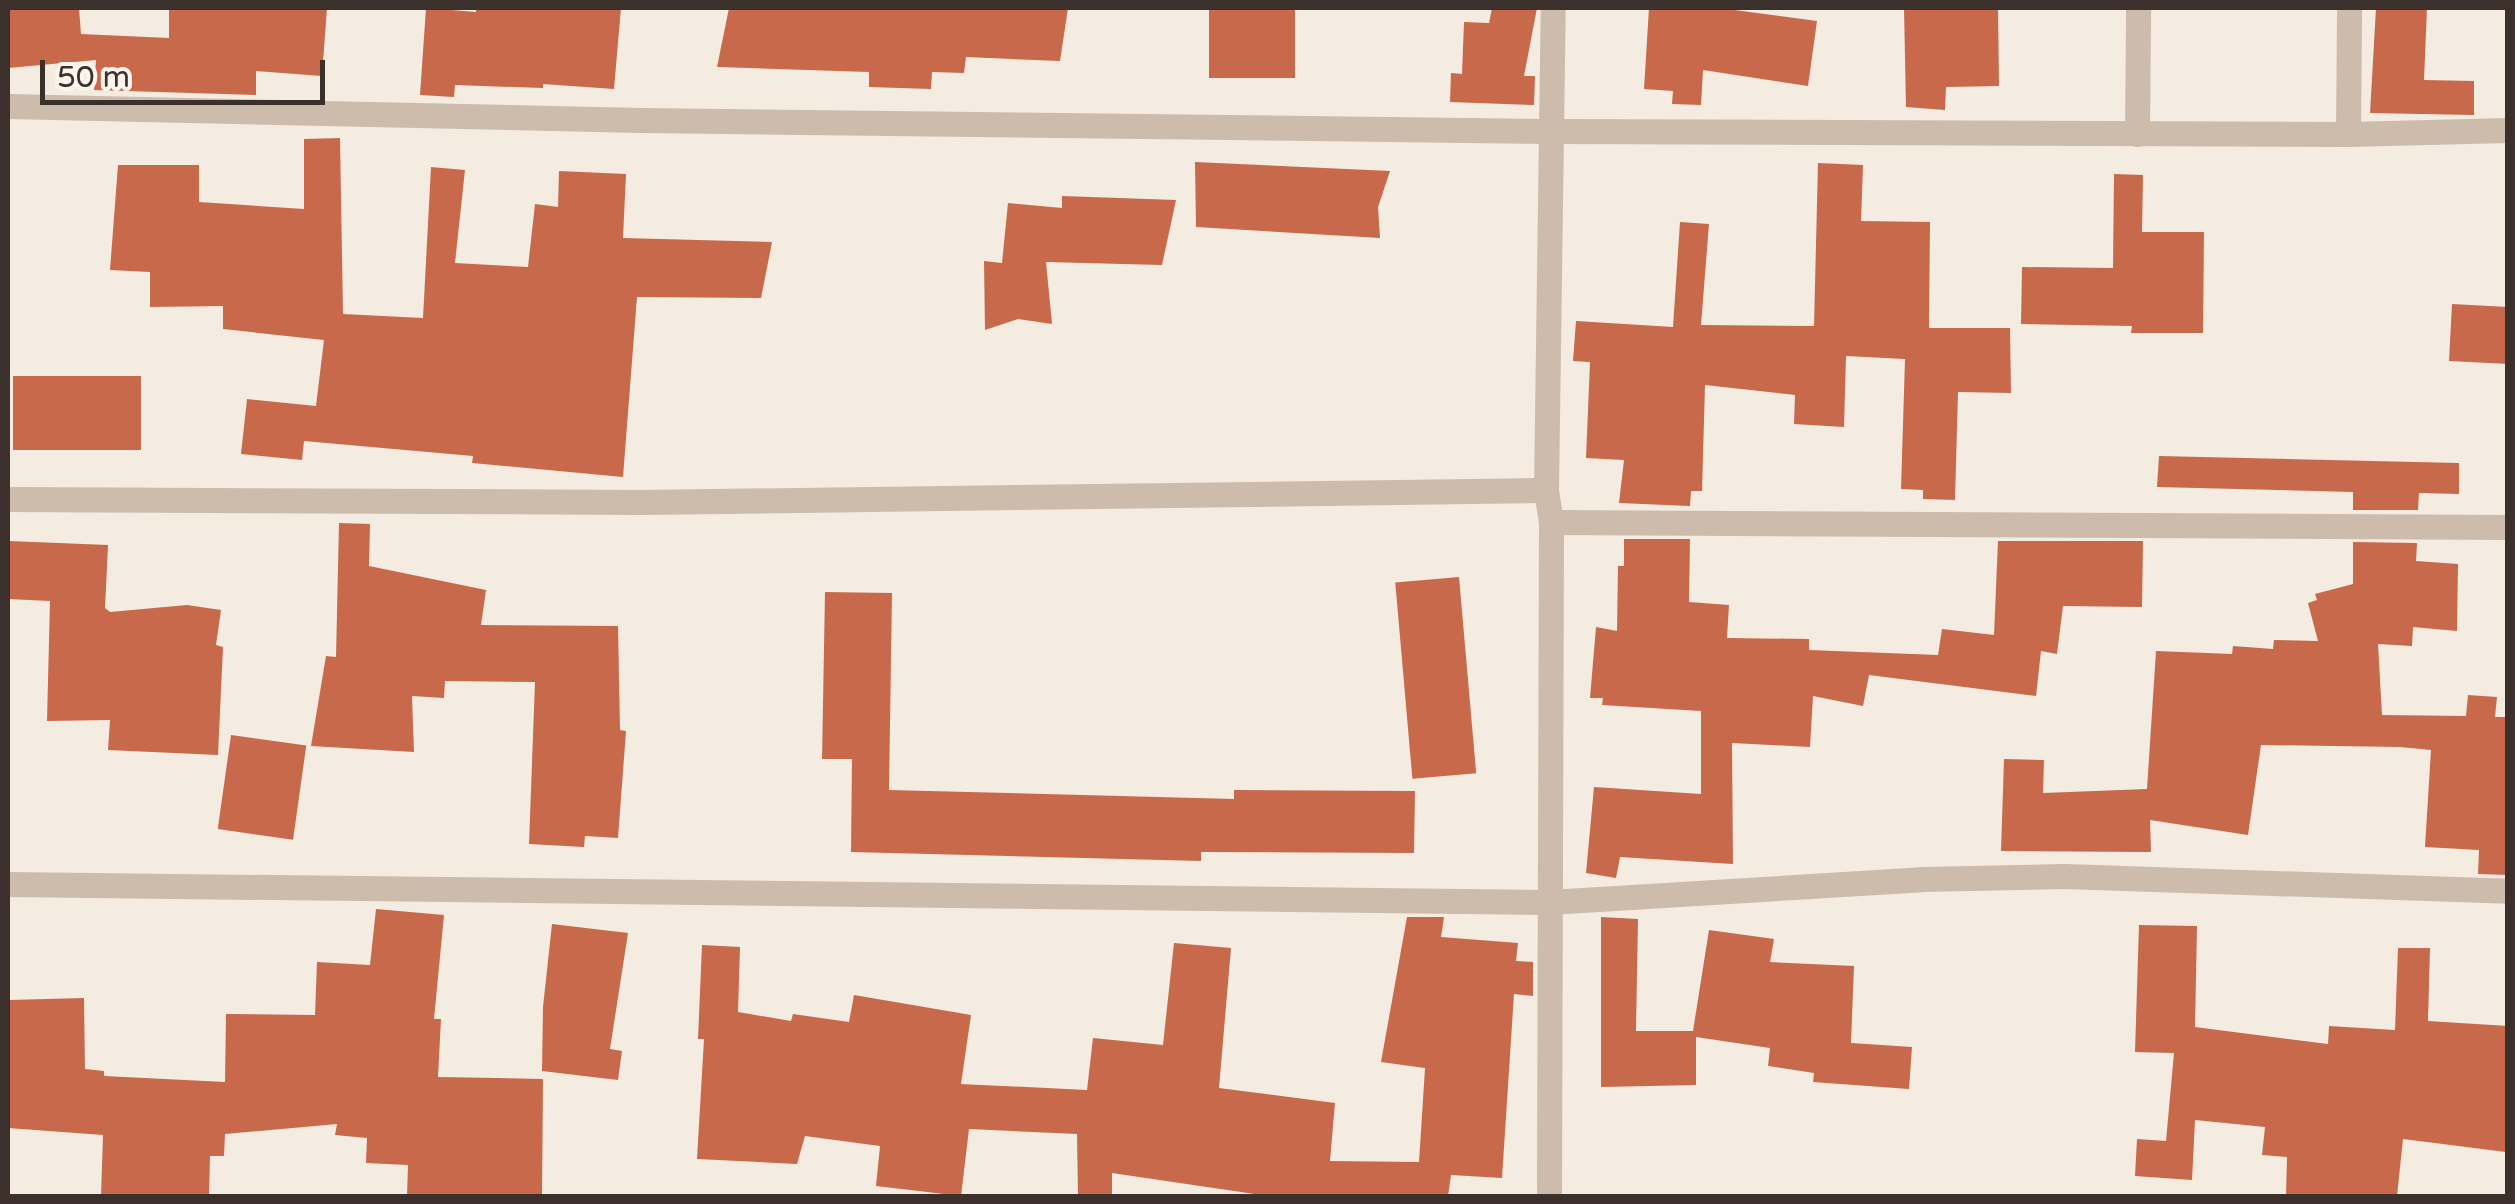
<!DOCTYPE html>
<style>
body{margin:0}
#map{position:relative;width:2515px;height:1204px;overflow:hidden;background:#f4ebe1;font-family:"Varela Round",sans-serif}
div>[style]{position:absolute}
.building>*{inset:0;background:#c8694b;transform-origin:0 0}
.minor>*{height:25px;margin:-12.5px;padding:0 12.5px;transform-origin:12.5px;border-radius:12.5px;background:#cdbbac}
span{translate:-50% -50%;white-space:nowrap;text-align:center;line-height:1.15;-webkit-text-stroke:8px #fbf5ee;paint-order:stroke}
.frame{position:absolute;inset:0;border:10px solid #3b302b;pointer-events:none}
.scale{position:absolute;left:40px;top:60px;width:285px;height:45px;box-sizing:border-box;border:5px solid #3b302b;border-top:0;padding-left:12px;font-size:30px;line-height:35px;white-space:nowrap;color:#3b302b;-webkit-text-stroke:8px #fbf5ee;paint-order:stroke}
</style>
<div id="map">
<div class="building">
<div style="clip-path:polygon(8px 8px,79px 8px,81px 34px,169px 38px,169px 8px,327px 8px,322px 76px,256px 71px,256px 95px,94px 90px,96px 60px,8px 68px)"></div>
<div style="clip-path:polygon(426px 8px,476px 12px,476px 8px,621px 8px,614px 89px,543px 84px,543px 88px,455px 85px,454px 97px,420px 95px)"></div>
<div style="clip-path:polygon(729px 8px,1068px 8px,1060px 61px,966px 57px,964px 73px,932px 72px,931px 89px,869px 87px,869px 72px,717px 67px)"></div>
<div style="left:1209px;top:8px;width:86px;height:70px"></div>
<div style="clip-path:polygon(1492px 8px,1537px 8px,1524px 76px,1535px 76px,1534px 105px,1450px 102px,1451px 73px,1462px 74px,1464px 22px,1489px 23px)"></div>
<div style="clip-path:polygon(1649px 8px,1719px 8px,1817px 21px,1808px 86px,1703px 70px,1701px 105px,1672px 104px,1673px 91px,1644px 89px)"></div>
<div style="clip-path:polygon(1904px 8px,1998px 8px,1999px 86px,1946px 87px,1945px 110px,1906px 107px)"></div>
<div style="clip-path:polygon(2376px 8px,2427px 8px,2424px 80px,2474px 81px,2474px 115px,2370px 113px)"></div>
<div style="clip-path:polygon(340px 138px,343px 314px,423px 318px,431px 167px,465px 170px,455px 263px,528px 267px,535px 204px,558px 207px,559px 171px,626px 174px,623px 238px,772px 242px,761px 298px,637px 297px,623px 477px,472px 463px,473px 456px,304px 441px,302px 460px,241px 454px,247px 399px,316px 406px,324px 340px,223px 329px,223px 306px,150px 307px,150px 272px,110px 270px,118px 165px,199px 165px,199px 202px,304px 209px,304px 139px)"></div>
<div style="clip-path:polygon(1195px 162px,1390px 171px,1378px 207px,1380px 238px,1196px 227px)"></div>
<div style="clip-path:polygon(1818px 163px,1863px 165px,1861px 221px,1930px 222px,1929px 328px,2010px 328px,2011px 393px,1958px 392px,1955px 500px,1923px 499px,1923px 490px,1901px 489px,1905px 359px,1846px 356px,1844px 427px,1794px 424px,1795px 395px,1705px 385px,1702px 491px,1691px 491px,1690px 506px,1619px 503px,1624px 460px,1586px 458px,1590px 362px,1573px 361px,1576px 321px,1673px 327px,1680px 222px,1709px 224px,1701px 325px,1814px 326px)"></div>
<div style="clip-path:polygon(2114px 174px,2143px 175px,2142px 232px,2204px 232px,2203px 333px,2131px 333px,2132px 326px,2021px 324px,2022px 267px,2113px 268px)"></div>
<div style="clip-path:polygon(1062px 196px,1176px 200px,1162px 265px,1046px 262px,1052px 324px,1018px 319px,985px 330px,984px 261px,1002px 263px,1008px 203px,1062px 208px)"></div>
<div style="left:2452px;top:304px;width:56px;height:57px;rotate:3deg"></div>
<div style="left:13px;top:376px;width:128px;height:74px"></div>
<div style="clip-path:polygon(2159px 456px,2459px 463px,2459px 494px,2419px 493px,2418px 510px,2353px 510px,2353px 492px,2157px 487px)"></div>
<div style="clip-path:polygon(339px 523px,370px 524px,369px 566px,486px 590px,481px 625px,618px 626px,620px 730px,626px 731px,618px 838px,585px 836px,584px 847px,529px 844px,535px 682px,445px 681px,444px 698px,412px 696px,414px 752px,311px 746px,326px 656px,336px 657px)"></div>
<div style="clip-path:polygon(1624px 539px,1690px 539px,1689px 602px,1729px 605px,1727px 638px,1809px 639px,1809px 650px,1938px 655px,1942px 629px,1994px 635px,1998px 541px,2143px 541px,2142px 607px,2063px 606px,2057px 654px,2041px 651px,2036px 696px,1869px 675px,1863px 706px,1813px 696px,1810px 747px,1732px 743px,1733px 864px,1620px 857px,1616px 878px,1586px 873px,1594px 787px,1701px 794px,1701px 711px,1602px 705px,1603px 698px,1590px 698px,1596px 627px,1617px 631px,1618px 566px,1624px 566px)"></div>
<div style="clip-path:polygon(9px 541px,108px 545px,105px 608px,110px 612px,187px 605px,221px 610px,216px 645px,223px 647px,218px 755px,108px 750px,110px 720px,47px 721px,50px 601px,8px 599px)"></div>
<div style="clip-path:polygon(2353px 542px,2417px 543px,2416px 561px,2458px 564px,2457px 631px,2413px 627px,2412px 646px,2378px 644px,2382px 715px,2466px 716px,2468px 695px,2497px 697px,2495px 717px,2508px 717px,2508px 875px,2478px 874px,2479px 850px,2425px 847px,2431px 750px,2400px 747px,2261px 745px,2248px 835px,2150px 820px,2151px 852px,2001px 851px,2004px 759px,2044px 760px,2043px 793px,2147px 789px,2156px 651px,2232px 654px,2233px 646px,2273px 649px,2274px 640px,2318px 641px,2308px 603px,2317px 600px,2315px 594px,2353px 584px)"></div>
<div style="left:1459px;top:577px;width:197px;height:64px;rotate:85deg"></div>
<div style="clip-path:polygon(825px 592px,892px 593px,889px 790px,1234px 799px,1234px 790px,1415px 791px,1414px 853px,1201px 852px,1201px 861px,851px 852px,852px 759px,822px 759px)"></div>
<div style="left:231px;top:735px;width:76px;height:95px;rotate:8deg"></div>
<div style="clip-path:polygon(376px 909px,444px 915px,434px 1019px,441px 1019px,438px 1077px,543px 1079px,542px 1196px,407px 1196px,408px 1165px,366px 1163px,367px 1138px,335px 1135px,337px 1124px,225px 1134px,224px 1156px,210px 1156px,209px 1196px,101px 1196px,103px 1135px,8px 1128px,9px 1000px,84px 998px,85px 1069px,104px 1071px,104px 1076px,225px 1082px,226px 1014px,315px 1015px,317px 962px,370px 965px)"></div>
<div style="clip-path:polygon(1407px 917px,1444px 917px,1441px 937px,1518px 943px,1516px 961px,1533px 962px,1533px 996px,1514px 994px,1502px 1178px,1451px 1175px,1448px 1196px,1268px 1196px,1112px 1173px,1112px 1196px,1078px 1196px,1077px 1134px,969px 1129px,961px 1196px,876px 1186px,880px 1146px,805px 1136px,797px 1164px,697px 1159px,704px 1039px,698px 1039px,702px 945px,740px 947px,738px 1012px,791px 1021px,793px 1014px,849px 1022px,854px 995px,971px 1015px,961px 1084px,1087px 1090px,1093px 1038px,1163px 1045px,1174px 943px,1231px 948px,1219px 1088px,1335px 1103px,1330px 1161px,1419px 1162px,1425px 1068px,1381px 1062px)"></div>
<div style="clip-path:polygon(1601px 917px,1638px 919px,1636px 1031px,1693px 1031px,1709px 930px,1774px 939px,1770px 962px,1854px 966px,1851px 1043px,1912px 1047px,1909px 1089px,1813px 1082px,1814px 1073px,1768px 1066px,1770px 1048px,1696px 1037px,1696px 1085px,1601px 1087px)"></div>
<div style="clip-path:polygon(552px 924px,628px 933px,610px 1049px,622px 1051px,618px 1080px,542px 1071px,543px 1007px)"></div>
<div style="clip-path:polygon(2139px 925px,2197px 926px,2195px 1027px,2328px 1044px,2329px 1026px,2395px 1030px,2398px 948px,2430px 948px,2428px 1021px,2508px 1026px,2506px 1152px,2403px 1139px,2397px 1196px,2286px 1196px,2287px 1157px,2262px 1155px,2265px 1127px,2195px 1120px,2192px 1180px,2135px 1176px,2137px 1139px,2166px 1141px,2174px 1053px,2135px 1052px)"></div>
</div>
<div class="minor">
<div style="left:8px;top:106px;width:633px;rotate:1.27deg"></div>
<div style="left:641px;top:120px;width:912px;rotate:0.69deg"></div>
<div style="left:1553px;top:131px;width:795px;rotate:0.22deg"></div>
<div style="left:2348px;top:134px;width:160px;rotate:-1.4deg"></div>
<div style="left:2137px;top:134px;width:126px;rotate:-89.5deg"></div>
<div style="left:2348px;top:134px;width:126px;rotate:-89.5deg"></div>
<div style="left:8px;top:499px;width:633px;rotate:0.27deg"></div>
<div style="left:641px;top:502px;width:905px;rotate:-0.76deg"></div>
<div style="left:1551px;top:522px;width:957px;rotate:0.3deg"></div>
<div style="left:8px;top:884px;width:1541px;rotate:0.67deg"></div>
<div style="left:1549px;top:902px;width:373px;rotate:-3.5deg"></div>
<div style="left:1921px;top:879px;width:143px;rotate:-1.2deg"></div>
<div style="left:2064px;top:876px;width:444px;rotate:1.9deg"></div>
<div style="left:1549px;top:1196px;width:674px;rotate:-89.83deg"></div>
<div style="left:1551px;top:522px;width:32px;rotate:-99deg"></div>
<div style="left:1546px;top:490px;width:482px;rotate:-89.2deg"></div>
</div>
<div class="frame"></div>
<div class="scale">50 m</div>
</div>
